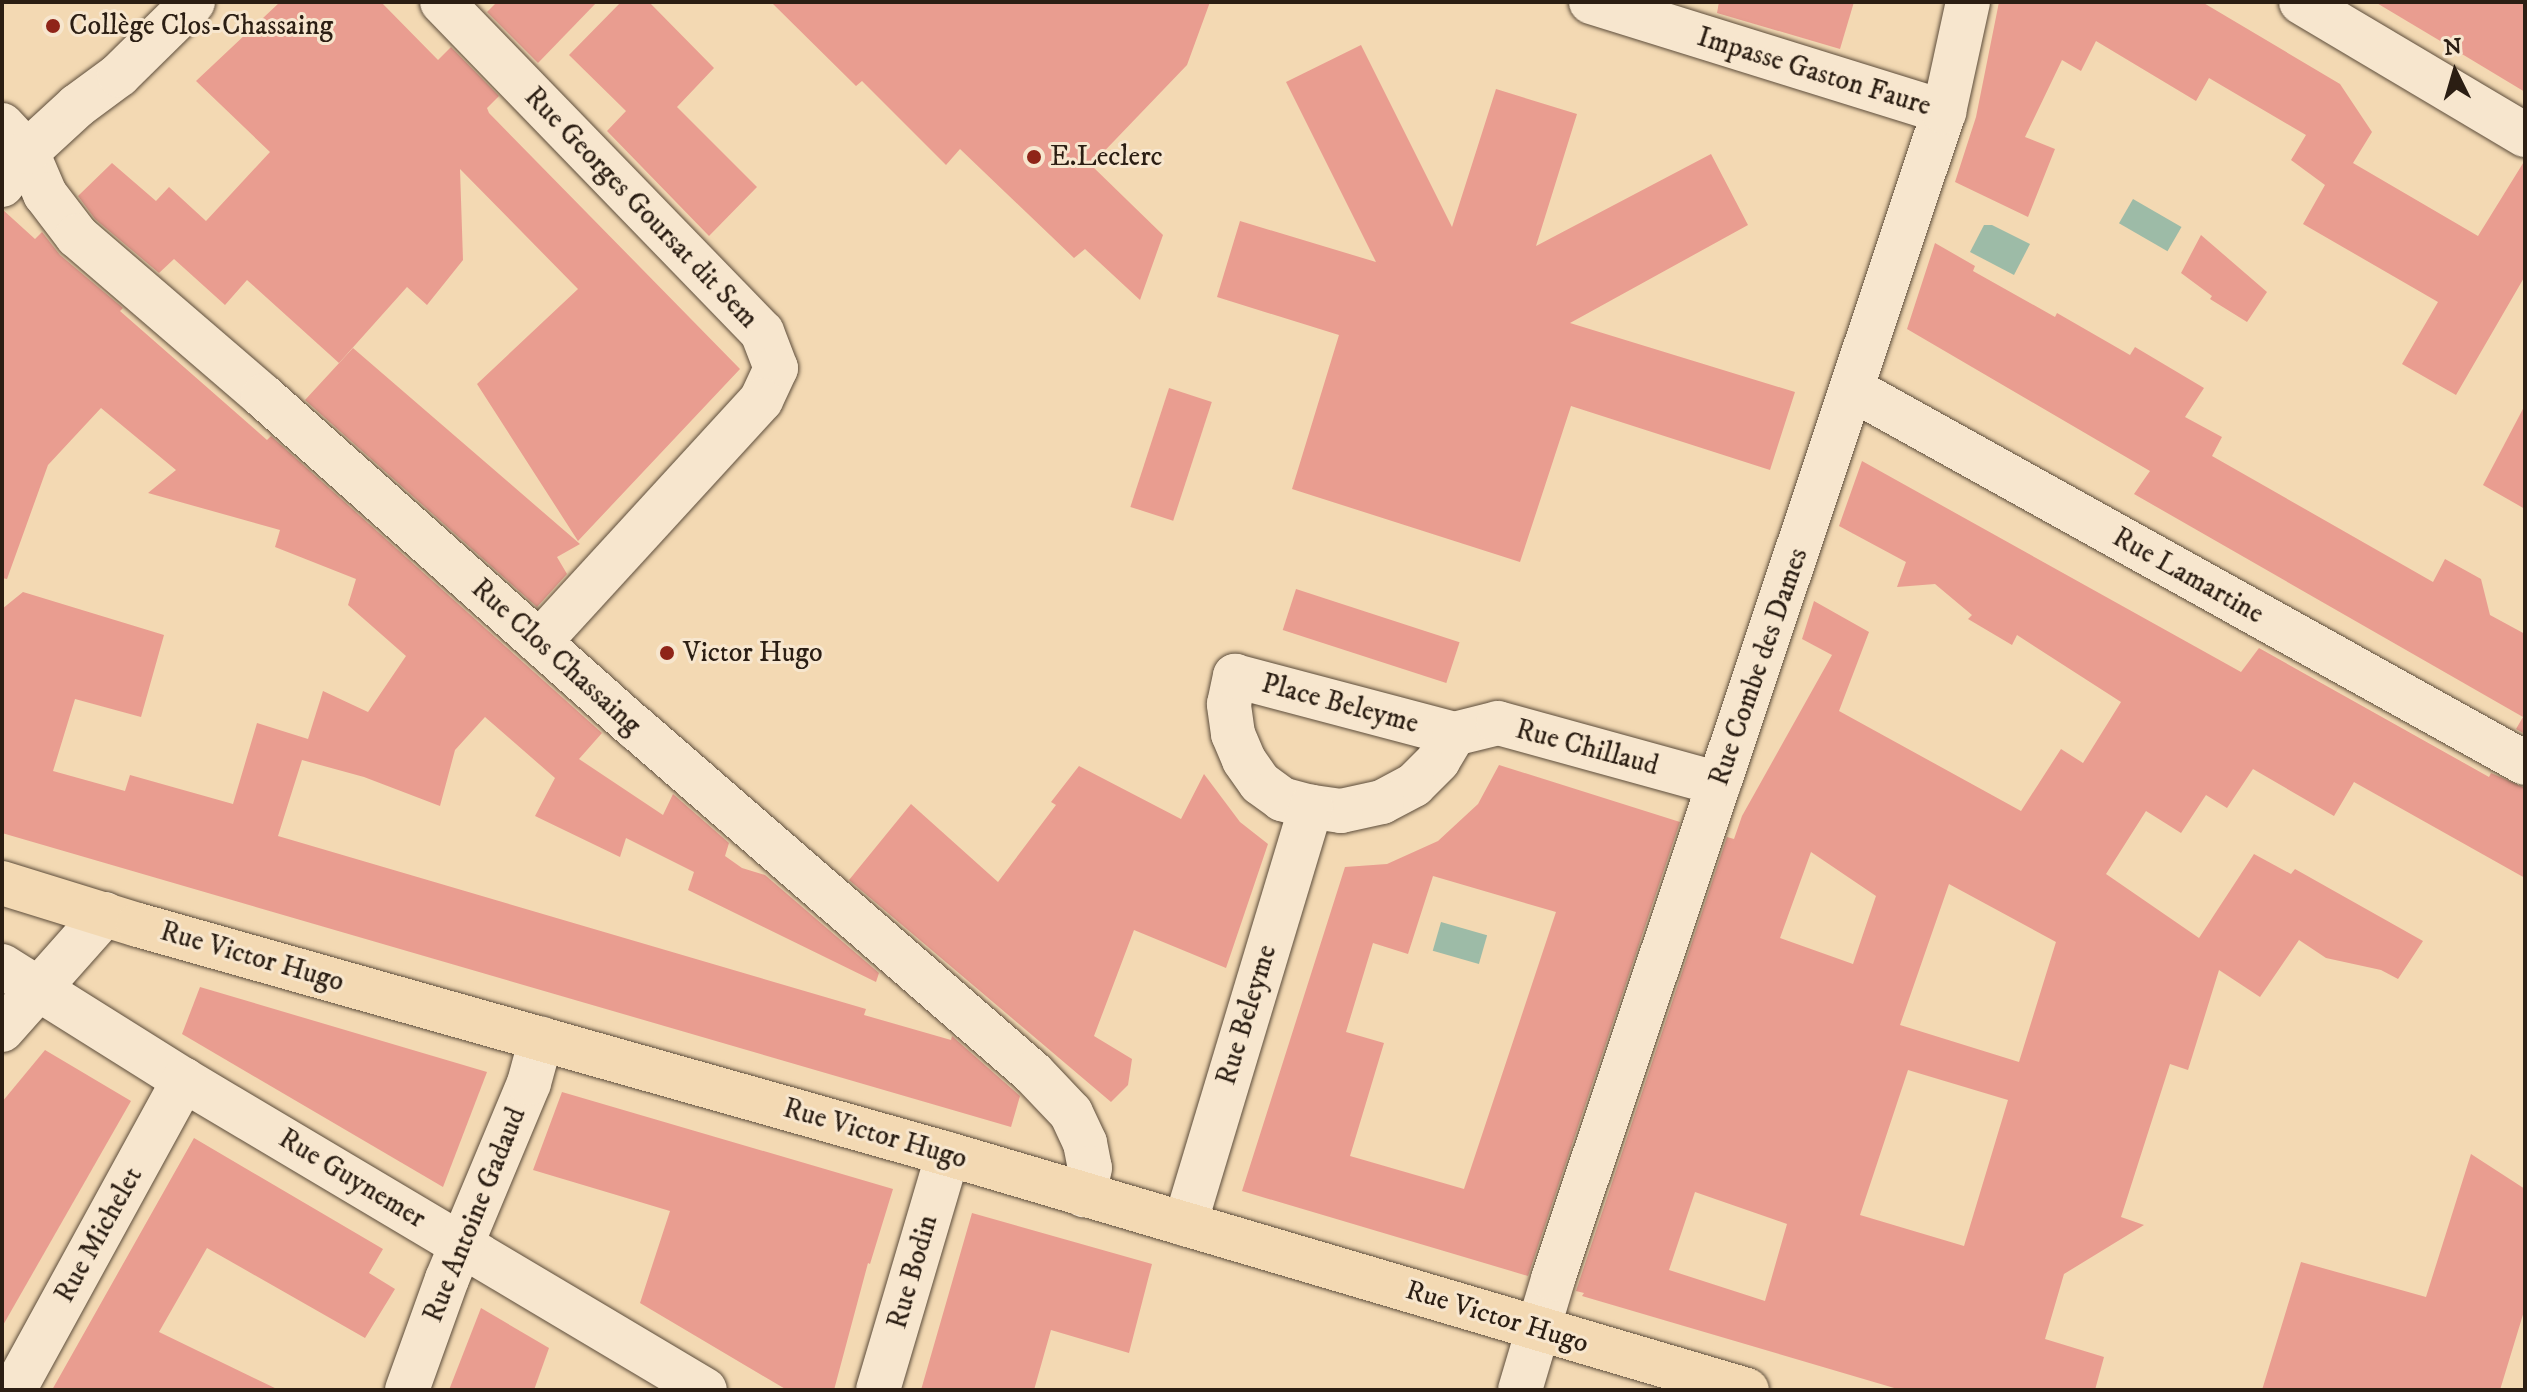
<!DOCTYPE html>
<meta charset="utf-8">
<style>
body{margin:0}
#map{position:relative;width:2527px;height:1392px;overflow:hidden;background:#f3d9b3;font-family:"IM FELL DW Pica",serif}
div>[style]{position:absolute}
.water>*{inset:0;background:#9dbba7;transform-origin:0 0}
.building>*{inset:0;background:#e99d90;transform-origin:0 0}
.roads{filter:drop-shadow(0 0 2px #5d4d3b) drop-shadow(0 0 2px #5d4d3b)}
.minor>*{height:44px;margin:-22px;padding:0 22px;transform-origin:22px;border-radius:22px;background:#f7e6ce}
.major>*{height:44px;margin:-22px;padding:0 22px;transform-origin:22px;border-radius:22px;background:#f3d9b3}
.dots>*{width:22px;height:22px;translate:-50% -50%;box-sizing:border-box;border:4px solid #f7e6ce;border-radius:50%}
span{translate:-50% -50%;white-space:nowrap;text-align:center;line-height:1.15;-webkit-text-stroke:6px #f7e6ce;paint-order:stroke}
.poi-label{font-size:28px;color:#2b1e13}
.left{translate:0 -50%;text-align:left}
.street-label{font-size:28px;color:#2b1e13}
.frame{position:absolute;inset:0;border:4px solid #2b1e13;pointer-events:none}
.north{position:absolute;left:2415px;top:32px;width:80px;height:80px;-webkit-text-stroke:6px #f7e6ce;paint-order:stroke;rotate:355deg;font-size:22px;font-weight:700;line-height:32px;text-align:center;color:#2b1e13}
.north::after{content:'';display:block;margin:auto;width:28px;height:36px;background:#2b1e13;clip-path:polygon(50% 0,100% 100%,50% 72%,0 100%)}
</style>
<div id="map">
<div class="water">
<div style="left:2133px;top:199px;width:56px;height:28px;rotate:30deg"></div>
<div style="clip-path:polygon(1984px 225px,1992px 225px,2030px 244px,2014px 275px,1970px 252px)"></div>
<div style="left:1441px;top:922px;width:48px;height:30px;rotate:16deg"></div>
</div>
<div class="building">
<div style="clip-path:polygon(280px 2px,381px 2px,438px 60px,451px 47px,499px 96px,487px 108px,489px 113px,740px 369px,578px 541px,477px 384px,578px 289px,460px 169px,463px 260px,427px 305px,407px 287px,339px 363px,247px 280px,225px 305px,174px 259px,159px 273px,95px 219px,78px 196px,112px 163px,156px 201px,169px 187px,206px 221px,270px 152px,196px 81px)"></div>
<div style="clip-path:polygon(497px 2px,597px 2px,538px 63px,487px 12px)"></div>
<div style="clip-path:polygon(621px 2px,649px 2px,714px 68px,677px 107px,757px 187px,709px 236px,607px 131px,626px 111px,569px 55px)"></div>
<div style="clip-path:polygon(771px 2px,1210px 2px,1187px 65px,1091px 165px,1163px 235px,1140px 300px,1085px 249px,1074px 258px,960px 149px,946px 165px,862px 81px,856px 86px)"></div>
<div style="clip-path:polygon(1719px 2px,1854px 2px,1840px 49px,1717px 13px)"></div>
<div style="clip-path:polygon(1999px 2px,2202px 2px,2340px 84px,2372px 132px,2353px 163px,2478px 236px,2525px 160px,2525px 276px,2456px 395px,2402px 364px,2438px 302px,2303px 224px,2325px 185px,2291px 160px,2306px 135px,2209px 78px,2196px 101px,2096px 41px,2081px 71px,2062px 60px,2025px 137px,2055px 149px,2028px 217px,1955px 182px,1976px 117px)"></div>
<div style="clip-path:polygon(2375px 2px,2525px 2px,2525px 92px,2442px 42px)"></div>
<div style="clip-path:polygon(1361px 45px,1452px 227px,1496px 89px,1577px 114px,1536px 246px,1711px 154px,1748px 225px,1570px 323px,1795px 392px,1770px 470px,1571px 406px,1520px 562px,1292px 489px,1339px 335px,1217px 297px,1240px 221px,1376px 262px,1286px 82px)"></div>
<div style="clip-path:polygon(2px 209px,35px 239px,42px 232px,60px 255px,123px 308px,120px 311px,267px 440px,271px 436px,602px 733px,579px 759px,663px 815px,673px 794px,729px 843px,725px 856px,742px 868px,765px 875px,879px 973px,876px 982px,688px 890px,694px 872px,626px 838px,620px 857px,535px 816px,555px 778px,485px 717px,455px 750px,440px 806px,364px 777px,302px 760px,278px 836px,866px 1009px,864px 1015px,951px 1040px,952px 1036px,1020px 1096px,1011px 1127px,2px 833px,2px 609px,23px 592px,164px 635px,141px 717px,75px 699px,53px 771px,125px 791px,130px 775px,233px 804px,257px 723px,308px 739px,323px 691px,368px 712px,406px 656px,348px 605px,356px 579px,275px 547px,280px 530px,148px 493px,176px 470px,101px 408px,48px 465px,7px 579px,2px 578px)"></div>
<div style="clip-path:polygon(2201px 235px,2267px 292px,2247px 322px,2210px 299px,2212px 296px,2181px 273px)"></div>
<div style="clip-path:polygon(1935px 243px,1975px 266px,1973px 271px,2055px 317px,2057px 313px,2130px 355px,2135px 347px,2204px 388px,2185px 417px,2222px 437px,2212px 456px,2433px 582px,2445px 559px,2481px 579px,2490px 615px,2525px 634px,2525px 734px,2516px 729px,2523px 717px,2134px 494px,2150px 471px,1907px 329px)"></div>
<div style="clip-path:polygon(353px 348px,580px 544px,557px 557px,567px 574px,537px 607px,305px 400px)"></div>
<div style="left:1169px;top:388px;width:45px;height:125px;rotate:18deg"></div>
<div style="clip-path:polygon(2525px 405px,2525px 509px,2483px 485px)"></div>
<div style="clip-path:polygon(evenodd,1862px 461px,2241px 672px,2259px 648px,2489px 777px,2491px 773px,2525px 788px,2525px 878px,2354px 782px,2334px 816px,2253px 769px,2227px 808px,2206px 795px,2181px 833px,2146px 811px,2106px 874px,2199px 938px,2254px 854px,2291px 874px,2295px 869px,2423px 941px,2398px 979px,2381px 970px,2326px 958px,2299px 940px,2260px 997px,2219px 970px,2188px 1070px,2170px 1064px,2121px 1217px,2144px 1225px,2064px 1274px,2045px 1339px,2104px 1357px,2095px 1390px,1901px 1390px,1582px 1296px,1584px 1293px,1576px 1291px,1727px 837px,1734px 839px,1742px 816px,1832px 655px,1802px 639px,1814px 601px,1869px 632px,1839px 711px,2021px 811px,2061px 749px,2083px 763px,2121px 702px,2017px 635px,2012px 645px,1968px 619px,1972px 615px,1935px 584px,1897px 587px,1906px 562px,1839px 526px,1862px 461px,1811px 852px,1876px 896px,1853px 964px,1780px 938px,1811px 852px,1862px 461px,1949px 884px,2056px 942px,2019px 1062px,1900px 1025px,1949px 884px,1862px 461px,1908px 1070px,2008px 1100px,1964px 1246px,1860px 1215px,1908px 1070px,1862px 461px,1695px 1192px,1787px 1224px,1765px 1301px,1669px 1270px,1695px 1192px)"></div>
<div style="left:1296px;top:589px;width:172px;height:43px;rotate:18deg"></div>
<div style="clip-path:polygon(evenodd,1499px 765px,1680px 822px,1528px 1276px,1242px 1191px,1345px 867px,1387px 864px,1438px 841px,1478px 804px,1499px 765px,1433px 876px,1556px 912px,1464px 1189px,1350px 1156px,1384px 1043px,1346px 1032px,1373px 943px,1408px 954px,1433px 876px)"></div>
<div style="clip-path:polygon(1079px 766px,1181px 819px,1204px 774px,1240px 822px,1268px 844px,1226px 968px,1134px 930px,1094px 1036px,1132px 1059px,1128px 1085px,1111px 1102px,849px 880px,911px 804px,998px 882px,1056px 805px,1051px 802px)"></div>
<div style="clip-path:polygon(200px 987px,487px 1072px,443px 1187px,182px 1034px)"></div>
<div style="clip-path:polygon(45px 1050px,131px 1101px,2px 1327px,2px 1102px)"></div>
<div style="clip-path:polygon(562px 1092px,893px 1189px,870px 1264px,868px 1263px,834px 1390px,787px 1390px,640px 1303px,670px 1211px,533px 1170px)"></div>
<div style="clip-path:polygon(194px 1138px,383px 1249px,369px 1273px,395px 1289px,365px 1338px,207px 1248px,159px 1332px,279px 1390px,52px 1390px)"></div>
<div style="clip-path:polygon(2471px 1154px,2525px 1189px,2525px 1308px,2500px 1390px,2262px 1390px,2301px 1262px,2426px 1297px)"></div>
<div style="clip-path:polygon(972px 1213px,1152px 1264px,1129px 1353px,1051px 1330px,1034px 1390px,921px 1390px)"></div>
<div style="clip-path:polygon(481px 1308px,549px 1348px,534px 1390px,449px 1390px)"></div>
</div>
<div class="roads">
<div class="minor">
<div style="left:442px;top:2px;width:460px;rotate:45.9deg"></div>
<div style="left:762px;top:332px;width:39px;rotate:69deg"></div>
<div style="left:776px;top:368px;width:35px;rotate:115deg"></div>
<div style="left:761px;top:400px;width:328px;rotate:132.5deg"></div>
<div style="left:1591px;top:2px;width:370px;rotate:17.3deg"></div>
<div style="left:2301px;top:2px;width:261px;rotate:30.7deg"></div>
<div style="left:2px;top:125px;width:37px;rotate:47deg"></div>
<div style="left:27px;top:152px;width:46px;rotate:66.8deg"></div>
<div style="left:45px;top:194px;width:53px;rotate:52.7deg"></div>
<div style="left:77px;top:236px;width:245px;rotate:40.7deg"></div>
<div style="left:263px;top:396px;width:498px;rotate:41.7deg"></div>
<div style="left:635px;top:727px;width:527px;rotate:41deg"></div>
<div style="left:1033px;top:1073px;width:55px;rotate:46.5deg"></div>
<div style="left:1071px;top:1113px;width:33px;rotate:65deg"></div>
<div style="left:1085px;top:1143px;width:25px;rotate:79deg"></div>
<div style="left:1090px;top:1168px;width:28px;rotate:103deg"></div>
<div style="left:2px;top:185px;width:41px;rotate:-52.9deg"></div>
<div style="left:27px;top:152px;width:68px;rotate:-42.6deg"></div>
<div style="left:77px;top:106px;width:52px;rotate:-36.4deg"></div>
<div style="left:119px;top:75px;width:104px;rotate:-44.6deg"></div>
<div style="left:1852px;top:389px;width:770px;rotate:29.06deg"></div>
<div style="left:1454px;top:734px;width:31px;rotate:121deg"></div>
<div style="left:1438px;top:761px;width:34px;rotate:135deg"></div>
<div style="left:1414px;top:785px;width:36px;rotate:152deg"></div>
<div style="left:1382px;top:802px;width:42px;rotate:167.6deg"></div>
<div style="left:1341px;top:811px;width:30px;rotate:-172deg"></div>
<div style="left:1311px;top:807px;width:30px;rotate:-165deg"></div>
<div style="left:1282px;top:799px;width:27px;rotate:-144deg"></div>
<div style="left:1260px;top:783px;width:28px;rotate:-125deg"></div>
<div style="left:1244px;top:760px;width:28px;rotate:-113deg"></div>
<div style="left:1233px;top:734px;width:30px;rotate:-98deg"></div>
<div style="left:1229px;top:704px;width:29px;rotate:-78deg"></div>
<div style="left:1235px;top:676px;width:227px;rotate:14.8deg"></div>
<div style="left:1454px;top:734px;width:45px;rotate:-14deg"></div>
<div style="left:1498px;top:723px;width:229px;rotate:15.4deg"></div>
<div style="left:2px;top:966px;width:215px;rotate:32.1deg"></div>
<div style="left:184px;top:1080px;width:606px;rotate:30.75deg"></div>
<div style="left:2px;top:1030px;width:155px;rotate:-48.4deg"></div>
<div style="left:1185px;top:1224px;width:436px;rotate:-73.2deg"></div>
<div style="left:14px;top:1390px;width:354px;rotate:-61.3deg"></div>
<div style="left:407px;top:1390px;width:118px;rotate:-70.2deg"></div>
<div style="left:447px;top:1279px;width:212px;rotate:-67.3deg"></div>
<div style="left:529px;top:1083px;width:46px;rotate:-74.7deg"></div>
<div style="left:878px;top:1390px;width:246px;rotate:-73.5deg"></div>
<div style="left:1520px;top:1390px;width:116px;rotate:-73.4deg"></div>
<div style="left:1553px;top:1279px;width:1231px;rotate:-71.48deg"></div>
<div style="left:1944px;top:112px;width:113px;rotate:-77.7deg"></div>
</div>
<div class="major">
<div style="left:2px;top:883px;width:142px;rotate:17.2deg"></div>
<div style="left:138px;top:925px;width:842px;rotate:15.79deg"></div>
<div style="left:948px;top:1154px;width:833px;rotate:16.46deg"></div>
</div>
</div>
<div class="dots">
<div style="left:53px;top:26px;background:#8f2418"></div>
<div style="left:1034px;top:157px;background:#8f2418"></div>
<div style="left:667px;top:653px;background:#8f2418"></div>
</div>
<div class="poi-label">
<span class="left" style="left:69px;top:26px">Collège Clos-Chassaing</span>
<span class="left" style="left:1050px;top:157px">E.Leclerc</span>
<span class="left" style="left:683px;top:653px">Victor Hugo</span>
</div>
<div class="street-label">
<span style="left:1814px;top:72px;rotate:17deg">Impasse Gaston Faure</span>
<span style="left:641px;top:208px;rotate:46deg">Rue Georges Goursat dit Sem</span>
<span style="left:2188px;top:576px;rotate:29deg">Rue Lamartine</span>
<span style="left:556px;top:657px;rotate:42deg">Rue Clos Chassaing</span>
<span style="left:1759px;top:667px;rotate:-71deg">Rue Combe des Dames</span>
<span style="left:1340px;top:704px;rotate:15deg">Place Beleyme</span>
<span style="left:1587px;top:748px;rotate:15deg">Rue Chillaud</span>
<span style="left:252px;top:957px;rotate:16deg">Rue Victor Hugo</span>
<span style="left:1247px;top:1015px;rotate:-73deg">Rue Beleyme</span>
<span style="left:875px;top:1134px;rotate:16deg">Rue Victor Hugo</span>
<span style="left:352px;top:1179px;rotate:31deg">Rue Guynemer</span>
<span style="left:475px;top:1215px;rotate:-68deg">Rue Antoine Gadaud</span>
<span style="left:99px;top:1235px;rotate:-61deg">Rue Michelet</span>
<span style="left:913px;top:1272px;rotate:-74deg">Rue Bodin</span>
<span style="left:1497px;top:1317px;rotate:17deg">Rue Victor Hugo</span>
</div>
<div class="frame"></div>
<div class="north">N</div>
</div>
